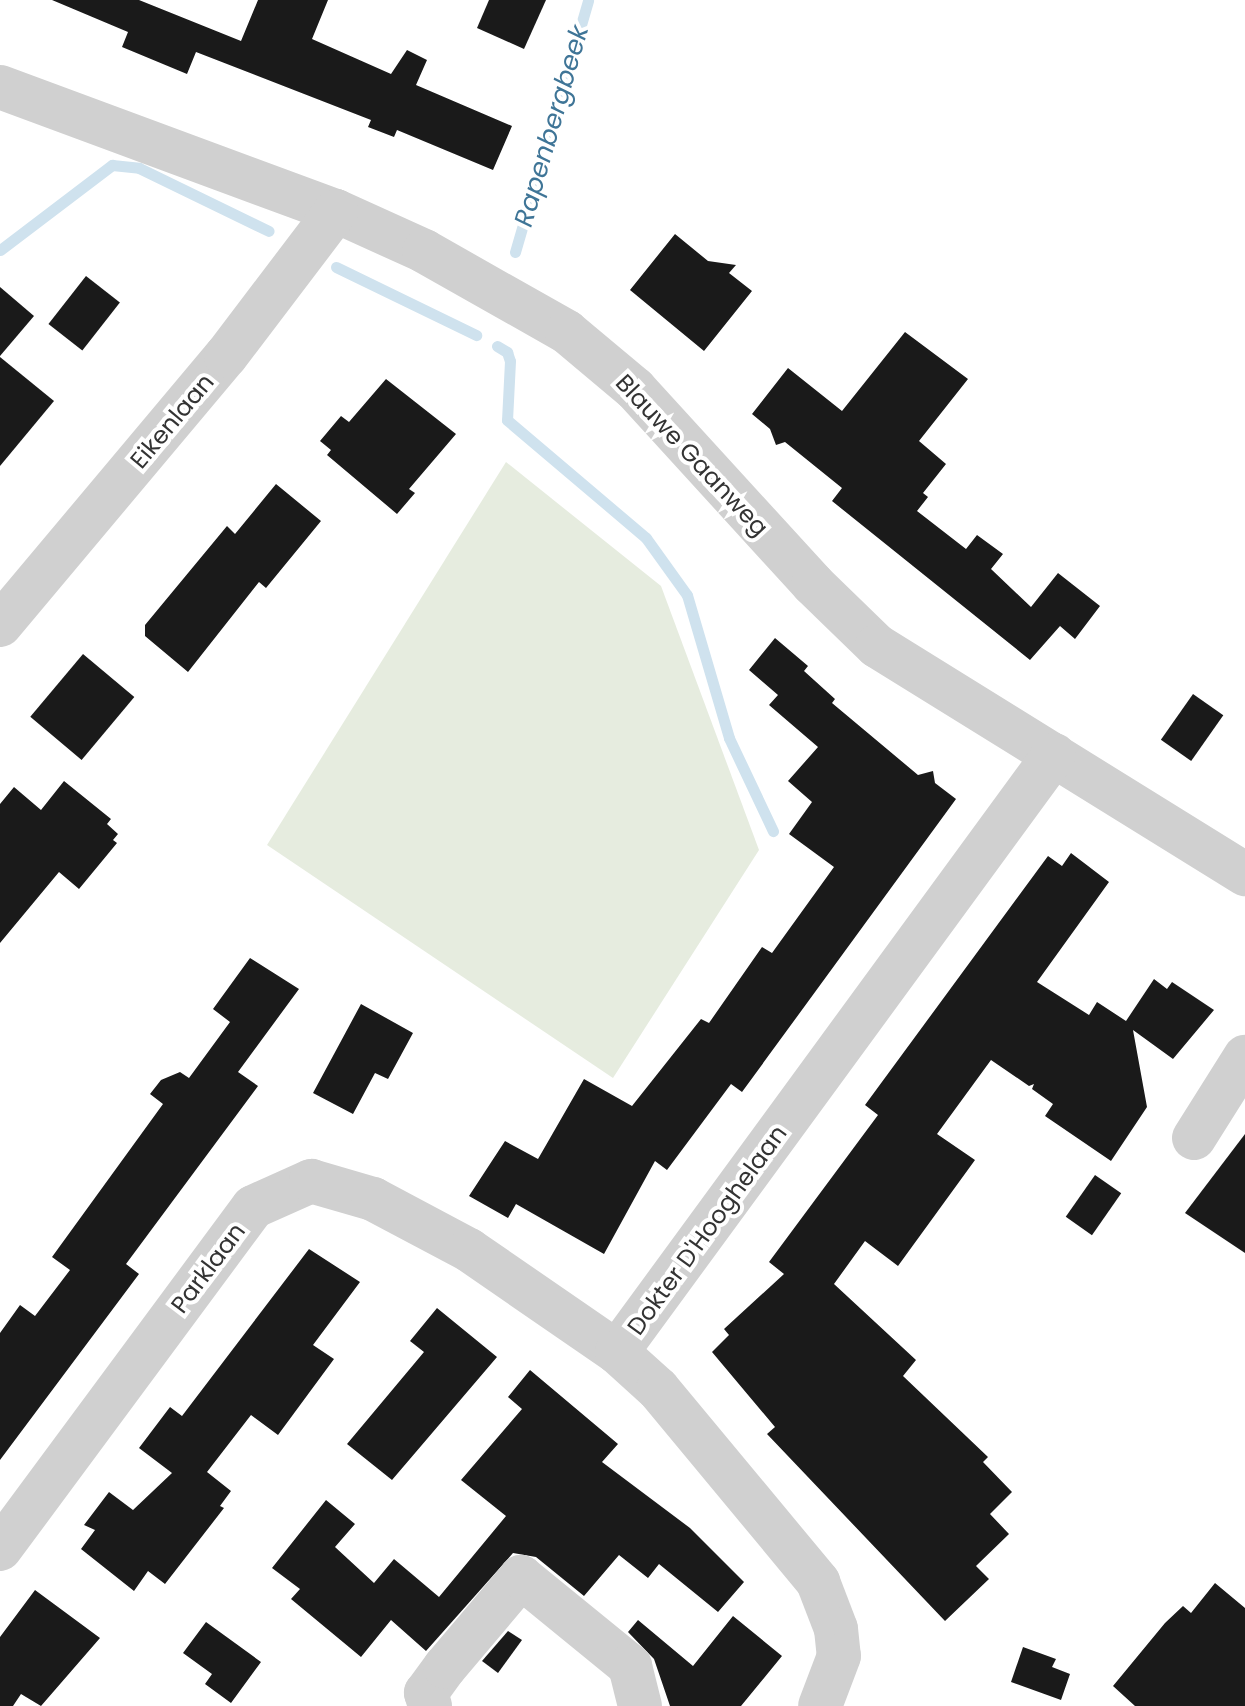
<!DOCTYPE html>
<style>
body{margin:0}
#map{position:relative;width:1245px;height:1706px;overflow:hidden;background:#fff;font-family:Poppins,sans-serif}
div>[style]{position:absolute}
.green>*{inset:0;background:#e6ecdf}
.stream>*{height:11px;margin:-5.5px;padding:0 5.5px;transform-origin:5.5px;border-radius:5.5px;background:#cfe2ee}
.building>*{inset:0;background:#1a1a1a;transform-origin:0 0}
.minor>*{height:44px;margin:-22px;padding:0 22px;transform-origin:22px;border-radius:22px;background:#d0d0d0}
span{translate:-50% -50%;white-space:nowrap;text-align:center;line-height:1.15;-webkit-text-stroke:8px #fff;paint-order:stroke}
.street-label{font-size:24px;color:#333}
.water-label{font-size:26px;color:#3f7597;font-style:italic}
</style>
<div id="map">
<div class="green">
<div style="clip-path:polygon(506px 462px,661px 586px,759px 850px,613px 1078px,267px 845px)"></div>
</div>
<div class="stream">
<div style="left:0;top:250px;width:141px;rotate:-37.2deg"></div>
<div style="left:112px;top:165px;width:27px;rotate:6deg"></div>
<div style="left:139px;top:168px;width:144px;rotate:25.9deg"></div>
<div style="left:515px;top:252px;width:262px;rotate:-73.8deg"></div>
<div style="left:336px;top:267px;width:156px;rotate:25.9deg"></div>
<div style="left:497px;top:346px;width:12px;rotate:31deg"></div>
<div style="left:507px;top:352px;width:9px;rotate:72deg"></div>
<div style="left:510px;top:361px;width:59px;rotate:92.9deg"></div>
<div style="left:507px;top:420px;width:182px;rotate:40.3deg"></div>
<div style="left:646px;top:538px;width:70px;rotate:54.3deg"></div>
<div style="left:687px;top:595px;width:149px;rotate:73.6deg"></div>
<div style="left:729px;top:738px;width:103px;rotate:64.7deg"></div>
</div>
<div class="building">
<div style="clip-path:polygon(52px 0,139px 0,241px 41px,258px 0,328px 0,312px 39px,391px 74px,407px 50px,427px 60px,416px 85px,512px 126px,493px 170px,397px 130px,394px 137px,368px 127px,371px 120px,196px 52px,187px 74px,122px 47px,128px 32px)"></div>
<div style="clip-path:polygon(489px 0,546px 0,524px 49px,477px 28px)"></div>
<div style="clip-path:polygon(675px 234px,708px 261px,736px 265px,729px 273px,752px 291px,704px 351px,630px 290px)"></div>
<div style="left:86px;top:276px;width:43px;height:61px;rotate:38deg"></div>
<div style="clip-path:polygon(0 287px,34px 316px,0 356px)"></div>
<div style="clip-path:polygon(905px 332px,968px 379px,919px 441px,946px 464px,923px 493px,928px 497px,917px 511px,966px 549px,977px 535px,1003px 554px,991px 569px,1031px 607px,1058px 573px,1100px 606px,1075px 639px,1060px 626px,1030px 660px,832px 501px,842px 488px,785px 442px,776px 445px,770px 429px,752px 414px,788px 368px,842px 411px)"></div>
<div style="clip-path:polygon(0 357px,54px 401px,0 466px)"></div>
<div style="clip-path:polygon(386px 379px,456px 434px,409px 489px,415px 493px,397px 514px,327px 455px,331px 450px,320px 441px,341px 416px,349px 422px)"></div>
<div style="clip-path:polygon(276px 484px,321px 521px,266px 588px,259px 582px,188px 672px,145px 636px,145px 625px,227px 526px,235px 534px)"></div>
<div style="clip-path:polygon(775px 638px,808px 666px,804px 671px,835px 699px,832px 703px,918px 775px,933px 771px,935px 783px,956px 799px,742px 1092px,731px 1084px,667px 1170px,655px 1161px,604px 1254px,516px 1204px,508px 1218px,469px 1196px,505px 1141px,538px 1159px,584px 1079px,632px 1106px,701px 1019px,709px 1023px,762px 947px,772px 953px,834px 867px,789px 834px,812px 802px,788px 781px,818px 747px,769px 705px,778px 695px,749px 670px)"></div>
<div style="left:83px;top:654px;width:67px;height:82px;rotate:40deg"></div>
<div style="left:1193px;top:694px;width:37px;height:56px;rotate:35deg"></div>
<div style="clip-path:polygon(64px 781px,111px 819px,107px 824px,118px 834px,113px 840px,117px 843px,79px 889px,59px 872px,0 943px,0 804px,14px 787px,41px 810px)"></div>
<div style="clip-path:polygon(1071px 853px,1109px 882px,1037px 982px,1089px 1015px,1097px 1002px,1126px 1021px,1154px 979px,1167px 989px,1172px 982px,1214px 1010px,1173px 1059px,1133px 1030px,1147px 1107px,1111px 1161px,1045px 1116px,1053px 1104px,1032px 1089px,1034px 1084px,1029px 1086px,991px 1060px,937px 1134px,975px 1160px,898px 1266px,865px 1241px,834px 1284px,916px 1360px,903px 1376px,988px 1457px,983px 1462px,1012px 1492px,990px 1514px,1009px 1534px,976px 1566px,989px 1579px,945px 1621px,767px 1434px,775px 1427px,712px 1352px,729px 1335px,724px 1329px,784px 1274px,769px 1262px,878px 1115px,865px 1105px,1048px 856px,1062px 866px)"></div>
<div style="clip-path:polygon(250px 958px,299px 989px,238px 1072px,258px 1086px,126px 1264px,139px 1274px,0 1460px,0 1333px,20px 1305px,35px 1316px,70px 1270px,52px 1257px,163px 1104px,150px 1094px,161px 1080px,180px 1072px,189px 1078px,230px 1022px,213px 1009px)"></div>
<div style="clip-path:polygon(361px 1004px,413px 1033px,388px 1079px,375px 1073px,353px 1114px,313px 1093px)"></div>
<div style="clip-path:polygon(1245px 1134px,1245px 1253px,1185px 1213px)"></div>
<div style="left:1095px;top:1175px;width:32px;height:51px;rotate:35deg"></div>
<div style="clip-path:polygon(309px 1249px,360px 1282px,313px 1345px,334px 1359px,278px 1435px,251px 1415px,207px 1472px,231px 1491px,220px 1506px,224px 1508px,165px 1584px,148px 1571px,134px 1591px,81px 1549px,95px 1530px,84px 1525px,109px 1492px,133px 1510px,172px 1473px,139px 1448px,170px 1407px,182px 1416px)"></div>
<div style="clip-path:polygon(437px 1308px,497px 1357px,392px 1480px,347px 1444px,424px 1352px,410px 1341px)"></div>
<div style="clip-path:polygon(530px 1370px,618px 1444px,602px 1462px,690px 1528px,744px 1582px,718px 1612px,659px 1564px,648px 1578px,619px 1555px,584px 1596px,536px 1557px,513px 1553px,426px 1651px,391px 1620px,361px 1657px,291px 1599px,300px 1589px,272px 1568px,326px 1500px,355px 1524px,335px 1547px,374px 1583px,394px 1559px,439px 1597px,506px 1516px,461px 1480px,522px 1409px,508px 1397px)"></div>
<div style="clip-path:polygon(1215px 1583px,1245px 1608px,1245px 1706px,1135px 1706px,1113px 1686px,1165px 1623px,1183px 1606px,1191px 1613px)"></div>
<div style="clip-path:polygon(35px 1590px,100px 1638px,41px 1706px,21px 1694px,13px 1706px,0 1706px,0 1637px)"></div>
<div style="clip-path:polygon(733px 1616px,782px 1656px,741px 1706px,670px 1706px,654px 1659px,628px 1632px,638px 1620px,693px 1666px)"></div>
<div style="clip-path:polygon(206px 1622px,261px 1662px,231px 1703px,205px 1684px,212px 1674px,183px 1653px)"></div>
<div style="clip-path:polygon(508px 1631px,522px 1640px,498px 1673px,482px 1661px)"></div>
<div style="clip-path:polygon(1023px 1647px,1056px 1659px,1052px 1667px,1070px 1674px,1061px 1700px,1011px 1682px)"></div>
</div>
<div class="minor">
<div style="left:0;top:87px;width:358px;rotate:20.3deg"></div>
<div style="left:336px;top:211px;width:97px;rotate:24.4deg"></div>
<div style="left:424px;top:251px;width:164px;rotate:29.5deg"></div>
<div style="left:567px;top:332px;width:89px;rotate:40deg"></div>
<div style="left:635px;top:389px;width:264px;rotate:47.6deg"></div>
<div style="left:813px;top:584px;width:89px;rotate:44.1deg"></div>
<div style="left:877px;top:646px;width:433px;rotate:31.8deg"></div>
<div style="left:0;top:625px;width:351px;rotate:-50deg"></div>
<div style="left:226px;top:356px;width:182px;rotate:-52.8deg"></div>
<div style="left:1194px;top:1138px;width:96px;rotate:-57.8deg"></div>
<div style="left:617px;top:1352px;width:740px;rotate:-53.8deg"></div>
<div style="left:0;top:1549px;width:425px;rotate:-53.5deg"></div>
<div style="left:253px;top:1207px;width:64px;rotate:-24.1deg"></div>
<div style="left:311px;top:1181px;width:65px;rotate:16.2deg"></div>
<div style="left:373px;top:1199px;width:109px;rotate:28deg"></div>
<div style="left:469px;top:1250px;width:180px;rotate:34.6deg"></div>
<div style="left:617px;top:1352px;width:55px;rotate:42.1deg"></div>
<div style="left:658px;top:1389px;width:251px;rotate:50.3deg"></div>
<div style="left:818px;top:1582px;width:50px;rotate:69deg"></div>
<div style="left:836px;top:1629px;width:27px;rotate:84deg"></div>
<div style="left:839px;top:1656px;width:53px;rotate:110.8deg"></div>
<div style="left:430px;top:1706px;width:14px;rotate:-107deg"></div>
<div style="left:426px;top:1693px;width:32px;rotate:-54deg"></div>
<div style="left:445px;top:1667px;width:118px;rotate:-49.8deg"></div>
<div style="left:521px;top:1577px;width:141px;rotate:39.2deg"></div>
<div style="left:630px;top:1666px;width:41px;rotate:76deg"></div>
</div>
<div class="street-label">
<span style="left:172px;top:421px;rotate:-50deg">Eikenlaan</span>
<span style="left:692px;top:455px;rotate:47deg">Blauwe Gaanweg</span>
<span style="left:707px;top:1230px;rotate:-54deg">Dokter D'Hooghelaan</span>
<span style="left:208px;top:1268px;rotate:-53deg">Parklaan</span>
</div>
<div class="water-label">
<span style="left:552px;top:126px;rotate:-74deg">Rapenbergbeek</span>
</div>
</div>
